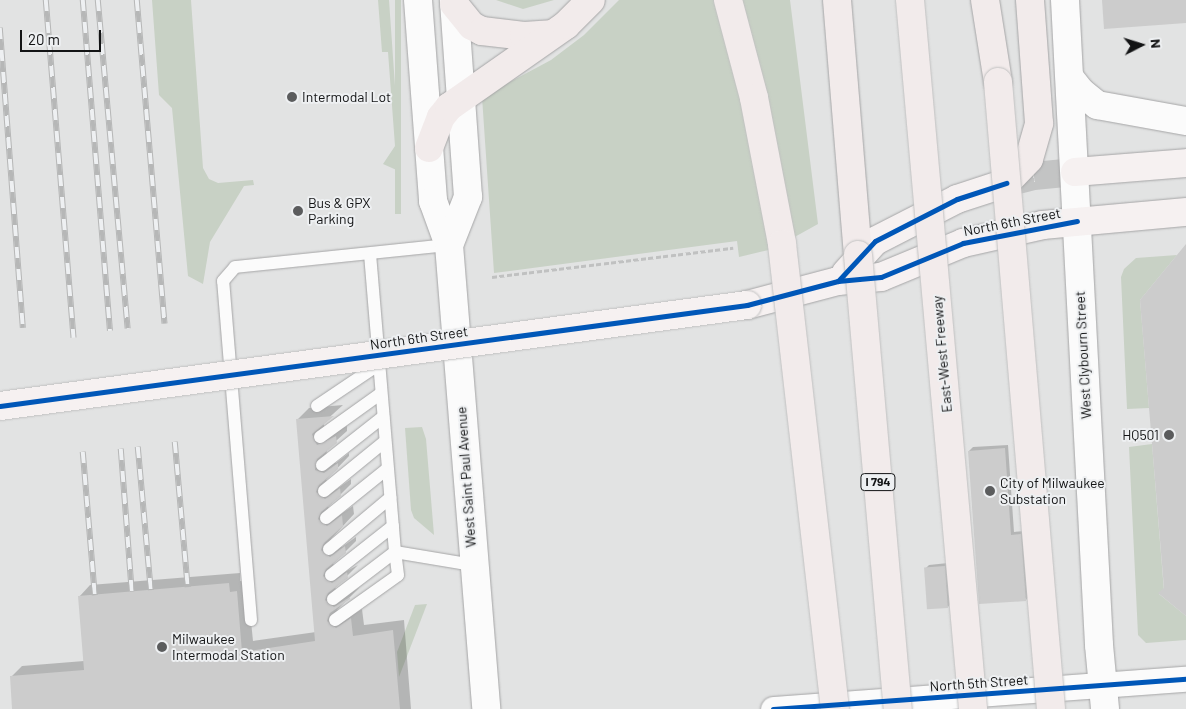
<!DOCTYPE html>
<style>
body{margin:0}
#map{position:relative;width:1186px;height:709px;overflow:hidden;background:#e2e3e3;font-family:Barlow,sans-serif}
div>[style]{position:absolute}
.green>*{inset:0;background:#c8d1c5;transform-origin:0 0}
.shadow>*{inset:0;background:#0003}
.building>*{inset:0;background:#ccc;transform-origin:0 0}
.primary-tunnel>*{height:28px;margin-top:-14px;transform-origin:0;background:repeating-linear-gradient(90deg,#c3c4c4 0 28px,transparent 0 42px)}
.path>*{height:3px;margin-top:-1.5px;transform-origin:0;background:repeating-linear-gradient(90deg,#c0c1c1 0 5px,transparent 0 7.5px)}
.roads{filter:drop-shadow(0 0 1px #a5a5a6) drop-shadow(0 0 1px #a5a5a6)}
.service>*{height:12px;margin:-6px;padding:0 6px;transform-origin:6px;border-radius:6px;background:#fbfbfb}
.minor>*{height:25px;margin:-12.5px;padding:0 12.5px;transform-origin:12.5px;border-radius:12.5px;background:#fbfbfb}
.tertiary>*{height:28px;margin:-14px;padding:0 14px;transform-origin:14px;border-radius:14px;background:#fbfbfb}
.secondary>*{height:28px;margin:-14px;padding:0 14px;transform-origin:14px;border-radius:14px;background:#fbfbfb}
.primary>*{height:28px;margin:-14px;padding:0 14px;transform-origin:14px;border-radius:14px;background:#f6f1f1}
.motorway>*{height:28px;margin:-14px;padding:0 14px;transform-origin:14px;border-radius:14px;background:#f2ebeb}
.rail>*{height:5.5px;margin-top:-2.75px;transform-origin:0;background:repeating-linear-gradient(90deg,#eef0f2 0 11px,#b6b7b7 0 22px);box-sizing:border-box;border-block:1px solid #b6b7b7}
.bridges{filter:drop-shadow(0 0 1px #c1c1c1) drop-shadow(0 0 1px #c1c1c1)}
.primary-bridge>*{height:28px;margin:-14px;padding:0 14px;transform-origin:14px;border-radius:14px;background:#f6f1f1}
.motorway-bridge>*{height:28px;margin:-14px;padding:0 14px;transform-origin:14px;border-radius:14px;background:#f2ebeb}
.cycleway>*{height:5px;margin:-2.5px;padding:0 2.5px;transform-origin:2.5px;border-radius:2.5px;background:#0057b8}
.dots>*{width:14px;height:14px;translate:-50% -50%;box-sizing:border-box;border:2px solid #eef0f2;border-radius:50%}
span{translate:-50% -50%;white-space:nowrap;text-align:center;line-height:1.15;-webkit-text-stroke:4px #eef0f2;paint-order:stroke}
.shield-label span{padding:1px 4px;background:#eef0f2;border:1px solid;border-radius:4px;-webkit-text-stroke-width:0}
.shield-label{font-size:12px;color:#131415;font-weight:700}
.poi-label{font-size:14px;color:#131415}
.left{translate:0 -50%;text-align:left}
.right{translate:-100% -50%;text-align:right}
.street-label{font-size:14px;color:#131415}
.north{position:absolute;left:1116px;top:20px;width:50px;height:50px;-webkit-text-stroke:4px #eef0f2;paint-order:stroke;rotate:85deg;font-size:14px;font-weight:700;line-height:20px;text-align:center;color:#131415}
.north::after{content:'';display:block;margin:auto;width:18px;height:22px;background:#131415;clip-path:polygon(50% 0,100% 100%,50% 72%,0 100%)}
.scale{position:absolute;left:20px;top:30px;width:81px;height:22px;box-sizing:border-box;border:2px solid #131415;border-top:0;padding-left:6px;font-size:15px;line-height:18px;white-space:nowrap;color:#131415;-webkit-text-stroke:4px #eef0f2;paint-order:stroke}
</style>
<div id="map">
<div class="green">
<div style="clip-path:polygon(152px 0,191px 0,203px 168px,209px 179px,218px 183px,253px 180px,254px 185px,244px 186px,210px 242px,203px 284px,188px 276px,172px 108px,159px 95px)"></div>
<div style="clip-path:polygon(378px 0,389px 0,401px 172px,383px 164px,395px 146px,388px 52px,382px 52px)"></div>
<div style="left:395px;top:0;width:6px;height:214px"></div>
<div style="clip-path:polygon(496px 0,554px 0,523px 9px)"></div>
<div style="clip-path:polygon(619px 0,790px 0,818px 224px,773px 249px,739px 257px,737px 241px,494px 273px,482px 97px,551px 60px,584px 35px)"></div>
<div style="clip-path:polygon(1177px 255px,1140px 300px,1149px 408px,1127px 409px,1121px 277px,1124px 269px,1136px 258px)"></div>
<div style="clip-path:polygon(422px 427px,426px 439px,434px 535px,414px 518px,411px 510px,405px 428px)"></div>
<div style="clip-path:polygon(1152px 444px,1164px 591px,1159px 594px,1186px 616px,1186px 640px,1146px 643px,1138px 635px,1129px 447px)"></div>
<div style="clip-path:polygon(427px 604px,399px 677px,397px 652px,415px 605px)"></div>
</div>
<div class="shadow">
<div style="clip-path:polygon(343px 405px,323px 423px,328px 434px,347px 426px,347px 431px,327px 449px,326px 459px,336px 463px,349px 453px,349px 456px,326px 480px,337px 489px,351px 479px,351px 484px,328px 507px,338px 516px,353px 506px,354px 514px,331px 539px,342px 547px,356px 537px,356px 541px,333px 564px,343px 573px,358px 565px,335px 588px,345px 597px,360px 587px,337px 610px,348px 618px,362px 609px,364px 625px,404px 620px,411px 709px,14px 709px,11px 677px,22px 666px,84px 661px,79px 597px,90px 585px,240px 573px,240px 581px,247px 581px,253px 641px,316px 632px,298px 419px,309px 408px)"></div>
<div style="clip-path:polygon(1008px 445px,1014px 532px,1024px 531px,1029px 596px,1026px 600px,969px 451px,973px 447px)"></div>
<div style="clip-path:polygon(948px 563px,951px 603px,948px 607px,925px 569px,929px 565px)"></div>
</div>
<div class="building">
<div style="clip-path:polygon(1102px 0,1186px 0,1186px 23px,1104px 29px)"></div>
<div style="clip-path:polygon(1186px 244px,1186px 616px,1158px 593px,1164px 588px,1140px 300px)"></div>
<div style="clip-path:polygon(334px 416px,312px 434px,317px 445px,336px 436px,337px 443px,317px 459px,315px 470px,324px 473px,338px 463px,338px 469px,319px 485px,316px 492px,325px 499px,340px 488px,341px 496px,321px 512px,318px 519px,327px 526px,342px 515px,343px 526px,324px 543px,321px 550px,330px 557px,345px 546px,346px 553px,326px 569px,323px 576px,332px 583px,347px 572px,348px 578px,328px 593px,325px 600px,334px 607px,350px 597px,350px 599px,330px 613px,327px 621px,336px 628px,351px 618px,353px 636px,393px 630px,400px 709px,12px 709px,10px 676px,84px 670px,78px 596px,229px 583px,230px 592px,237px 591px,242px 652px,315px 641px,296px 419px)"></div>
<div style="clip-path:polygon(1005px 448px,1011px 535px,1021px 534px,1026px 601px,979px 604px,968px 451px)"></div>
<div style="left:945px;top:566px;width:42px;height:21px;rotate:86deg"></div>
</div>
<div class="primary-tunnel">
<div style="left:1006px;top:183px;width:29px;rotate:-14deg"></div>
<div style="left:1034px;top:176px;width:41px;rotate:-5.6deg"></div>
</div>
<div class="path">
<div style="left:492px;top:277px;width:243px;rotate:-6.9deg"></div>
</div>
<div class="roads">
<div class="service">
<div style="left:370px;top:254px;width:299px;rotate:85.2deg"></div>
<div style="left:395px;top:552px;width:79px;rotate:9.5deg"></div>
<div style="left:317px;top:406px;width:73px;rotate:-33.9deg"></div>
<div style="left:320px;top:437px;width:74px;rotate:-35.6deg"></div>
<div style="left:322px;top:465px;width:78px;rotate:-38.2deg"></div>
<div style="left:324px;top:491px;width:77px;rotate:-39.2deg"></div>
<div style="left:326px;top:518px;width:78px;rotate:-38.8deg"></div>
<div style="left:329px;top:549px;width:80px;rotate:-39.9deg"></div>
<div style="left:331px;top:575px;width:79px;rotate:-38.3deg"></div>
<div style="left:333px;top:599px;width:78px;rotate:-37.2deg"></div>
<div style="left:251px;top:620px;width:340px;rotate:-94.7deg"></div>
<div style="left:223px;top:281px;width:18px;rotate:-49deg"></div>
<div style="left:235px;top:267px;width:215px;rotate:-5.9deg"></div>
<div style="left:335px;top:620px;width:77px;rotate:-35.5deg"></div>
<div style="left:398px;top:575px;width:23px;rotate:-97deg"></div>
</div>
<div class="minor">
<div style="left:773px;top:709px;width:414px;rotate:-4.2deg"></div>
</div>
<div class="tertiary">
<div style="left:418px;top:0;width:202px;rotate:85.7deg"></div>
<div style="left:433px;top:201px;width:47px;rotate:70deg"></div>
<div style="left:449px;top:245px;width:465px;rotate:85.4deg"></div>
<div style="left:449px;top:245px;width:52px;rotate:-68.4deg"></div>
<div style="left:468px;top:197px;width:197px;rotate:-94.1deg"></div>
</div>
<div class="secondary">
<div style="left:1065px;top:0;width:646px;rotate:86.98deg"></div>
<div style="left:1099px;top:645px;width:64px;rotate:84.6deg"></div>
<div style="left:1070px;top:78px;width:18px;rotate:52deg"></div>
<div style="left:1081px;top:92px;width:21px;rotate:39deg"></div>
<div style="left:1097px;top:105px;width:90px;rotate:10.2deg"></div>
</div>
<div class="primary">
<div style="left:1075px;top:172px;width:111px;rotate:-4.6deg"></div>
<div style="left:846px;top:273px;width:43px;rotate:-47.8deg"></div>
<div style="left:875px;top:241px;width:92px;rotate:-27.1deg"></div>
<div style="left:957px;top:199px;width:52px;rotate:-18.1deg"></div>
<div style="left:747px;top:305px;width:94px;rotate:-14.8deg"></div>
<div style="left:838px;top:281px;width:43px;rotate:-5.3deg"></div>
<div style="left:881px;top:277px;width:89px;rotate:-22.5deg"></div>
<div style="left:963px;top:243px;width:82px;rotate:-12.7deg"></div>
<div style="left:1043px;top:225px;width:144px;rotate:-5.2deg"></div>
</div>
<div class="motorway">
<div style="left:837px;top:0;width:256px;rotate:85.3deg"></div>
<div style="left:985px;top:0;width:83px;rotate:81deg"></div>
<div style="left:454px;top:4px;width:28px;rotate:51deg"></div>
<div style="left:472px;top:26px;width:11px;rotate:27deg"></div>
<div style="left:482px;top:31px;width:42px;rotate:6.8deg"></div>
<div style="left:524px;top:36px;width:27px;rotate:-4deg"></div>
<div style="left:429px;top:148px;width:33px;rotate:-69deg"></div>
<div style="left:441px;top:117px;width:13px;rotate:-51deg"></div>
<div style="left:449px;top:107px;width:143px;rotate:-35deg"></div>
<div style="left:566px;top:25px;width:35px;rotate:-45deg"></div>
<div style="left:1006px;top:183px;width:33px;rotate:-46deg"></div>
<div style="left:1029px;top:159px;width:37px;rotate:-74deg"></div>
<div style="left:1039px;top:123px;width:123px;rotate:-94.2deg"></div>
</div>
</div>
<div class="rail">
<div style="left:46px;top:0;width:339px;rotate:85.3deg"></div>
<div style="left:83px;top:0;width:332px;rotate:85.3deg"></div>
<div style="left:98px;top:0;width:330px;rotate:84.8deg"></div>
<div style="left:137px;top:0;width:325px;rotate:85.1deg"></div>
<div style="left:0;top:28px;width:301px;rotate:85.6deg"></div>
<div style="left:175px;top:442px;width:146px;rotate:84.9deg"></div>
<div style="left:138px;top:447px;width:144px;rotate:84.8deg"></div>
<div style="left:121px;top:449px;width:143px;rotate:85.6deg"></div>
<div style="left:83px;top:452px;width:144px;rotate:85.2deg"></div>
</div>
<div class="bridges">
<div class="primary-bridge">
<div style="left:0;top:406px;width:754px;rotate:-7.7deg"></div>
</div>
<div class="motorway-bridge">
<div style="left:728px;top:0;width:101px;rotate:75.1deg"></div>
<div style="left:754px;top:98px;width:149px;rotate:79.1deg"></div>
<div style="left:782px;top:244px;width:468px;rotate:83.5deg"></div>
<div style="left:910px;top:0;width:712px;rotate:84.92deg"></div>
<div style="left:998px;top:82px;width:629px;rotate:85.17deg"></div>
<div style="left:858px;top:255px;width:456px;rotate:85deg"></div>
</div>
</div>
<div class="cycleway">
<div style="left:838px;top:281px;width:54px;rotate:-47.2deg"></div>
<div style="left:875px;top:241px;width:92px;rotate:-27.1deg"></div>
<div style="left:957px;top:199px;width:52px;rotate:-18.1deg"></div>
<div style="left:0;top:406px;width:754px;rotate:-7.7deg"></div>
<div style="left:747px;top:305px;width:94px;rotate:-14.8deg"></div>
<div style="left:838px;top:281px;width:43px;rotate:-5.3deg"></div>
<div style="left:881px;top:277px;width:89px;rotate:-22.5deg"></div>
<div style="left:963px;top:243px;width:116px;rotate:-10.9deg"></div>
<div style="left:773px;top:709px;width:414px;rotate:-4.2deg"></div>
</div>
<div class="dots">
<div style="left:292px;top:97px;background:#5b5c5d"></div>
<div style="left:298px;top:211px;background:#5b5c5d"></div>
<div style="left:1169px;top:435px;background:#5b5c5d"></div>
<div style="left:990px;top:491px;background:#5b5c5d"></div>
<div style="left:162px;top:647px;background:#5b5c5d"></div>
</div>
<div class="shield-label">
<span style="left:878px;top:482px">I 794</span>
</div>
<div class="poi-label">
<span class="left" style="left:302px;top:97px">Intermodal Lot</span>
<span class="left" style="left:308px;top:211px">Bus &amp; GPX<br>Parking</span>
<span class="right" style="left:1159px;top:435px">HQ501</span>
<span class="left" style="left:1000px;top:491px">City of Milwaukee<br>Substation</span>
<span class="left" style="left:172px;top:647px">Milwaukee<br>Intermodal Station</span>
</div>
<div class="street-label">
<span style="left:1012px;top:222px;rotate:-11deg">North 6th Street</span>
<span style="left:419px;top:338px;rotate:-8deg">North 6th Street</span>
<span style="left:942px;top:354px;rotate:-95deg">East-West Freeway</span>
<span style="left:1083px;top:355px;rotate:-93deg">West Clybourn Street</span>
<span style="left:466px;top:477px;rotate:-94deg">West Saint Paul Avenue</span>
<span style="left:979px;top:683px;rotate:-4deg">North 5th Street</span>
</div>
<div class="north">N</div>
<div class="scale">20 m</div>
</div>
